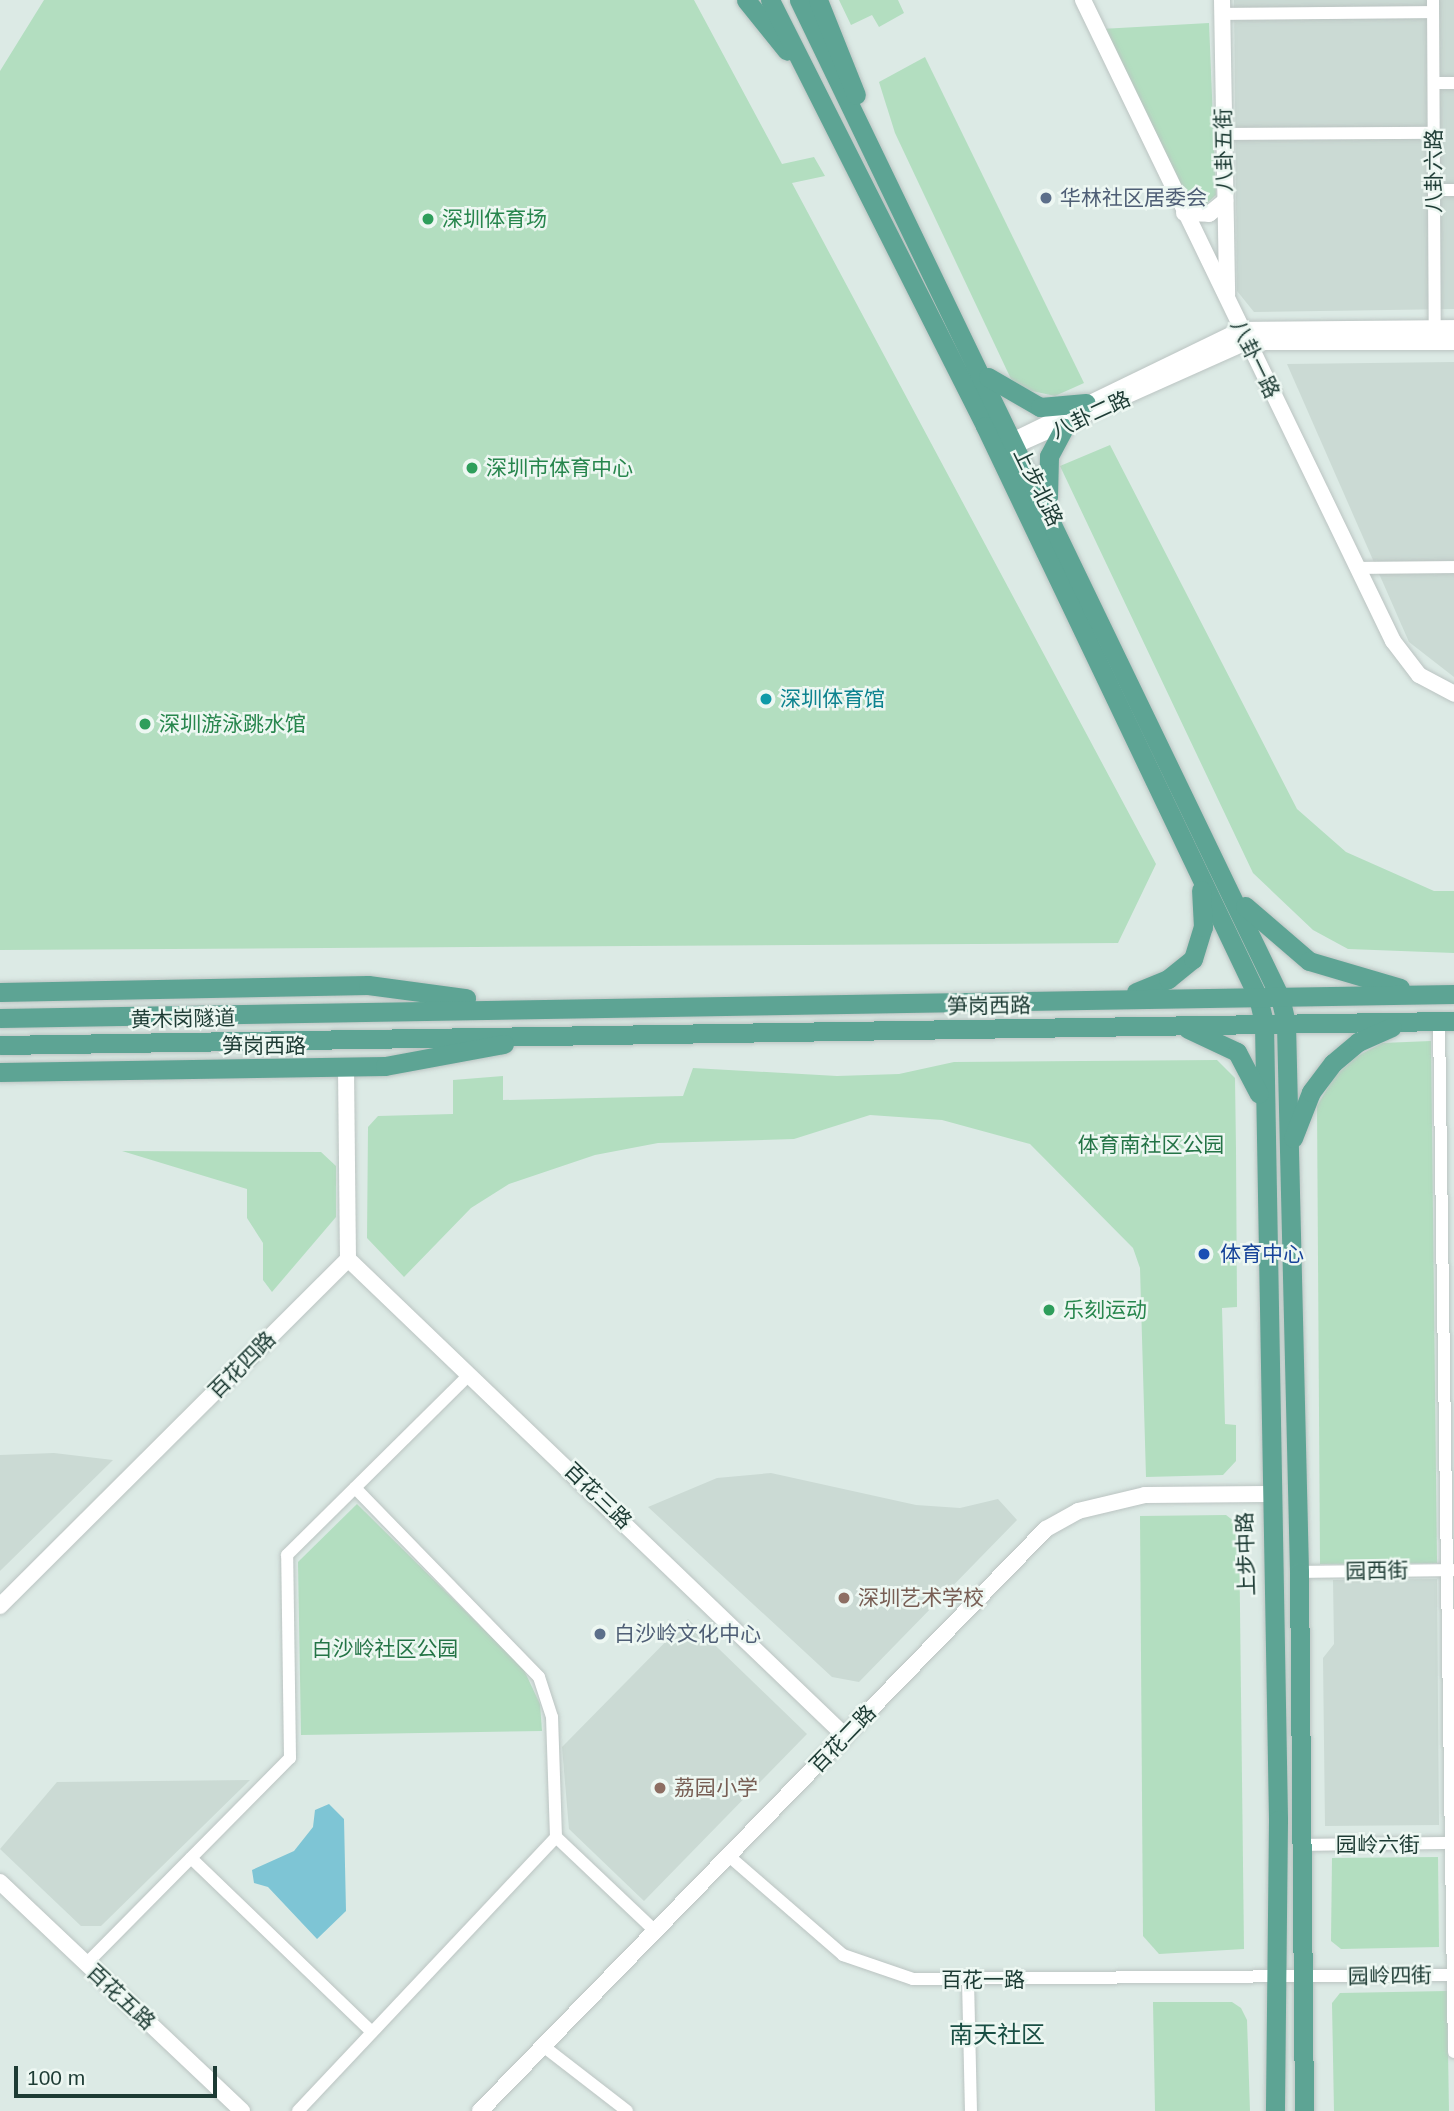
<!DOCTYPE html>
<meta charset="utf-8">
<style>
body{margin:0}
#map{position:relative;width:1454px;height:2111px;overflow:hidden;background:#dceae5;font-family:Helvetica,"Noto Sans SC",sans-serif}
div>[style]{position:absolute}
.built>*{inset:0;background:#cbdad4}
.green>*{inset:0;background:#b3dec0}
.water>*{inset:0;background:#7ec5d5}
.roads{filter:drop-shadow(0 0 2px #bbc4c2) drop-shadow(0 0 2px #bbc4c2)}
.minor>*{height:12px;margin:-6px;padding:0 6px;transform-origin:6px;border-radius:6px;background:#fff}
.tertiary>*{height:16px;margin:-8px;padding:0 8px;transform-origin:8px;border-radius:8px;background:#fff}
.primary>*{height:19px;margin:-9.5px;padding:0 9.5px;transform-origin:9.5px;border-radius:9.5px;background:#5da494}
.dots>*{width:19px;height:19px;translate:-50% -50%;box-sizing:border-box;border:4px solid #edf7f2;border-radius:50%}
span{translate:-50% -50%;white-space:nowrap;text-align:center;line-height:1.15;-webkit-text-stroke:5px #edf7f2;paint-order:stroke}
.street-label{font-size:21px;color:#1d3b34}
.service-label{font-size:21px;color:#4e5e75}
.left{translate:0 -50%;text-align:left}
.leisure-label{font-size:21px;color:#27864d}
.culture-label{font-size:21px;color:#0d838f}
.park-label{font-size:21px;color:#247446}
.transit-label{font-size:21px;color:#164399}
.education-label{font-size:21px;color:#785e54}
.quarter-label{font-size:24px;color:#184e43}
.scale{position:absolute;left:14px;top:2066px;width:203px;height:32px;box-sizing:border-box;border:4px solid #1d3b34;border-top:0;padding-left:9px;font-size:21px;line-height:24px;white-space:nowrap;color:#1d3b34;-webkit-text-stroke:5px #edf7f2;paint-order:stroke}
</style>
<div id="map">
<div class="built">
<div style="clip-path:polygon(1234px 0,1454px 0,1454px 309px,1254px 312px,1237px 291px)"></div>
<div style="clip-path:polygon(1454px 362px,1454px 677px,1409px 642px,1287px 364px)"></div>
<div style="clip-path:polygon(54px 1453px,113px 1460px,0 1571px,0 1455px)"></div>
<div style="clip-path:polygon(771px 1473px,916px 1505px,960px 1508px,998px 1499px,1017px 1520px,859px 1682px,832px 1677px,648px 1507px,717px 1478px)"></div>
<div style="clip-path:polygon(1437px 1579px,1439px 1825px,1325px 1826px,1323px 1658px,1334px 1644px,1333px 1580px)"></div>
<div style="clip-path:polygon(688px 1619px,807px 1734px,644px 1901px,569px 1829px,562px 1747px)"></div>
<div style="clip-path:polygon(250px 1780px,101px 1926px,81px 1926px,0 1849px,57px 1782px)"></div>
</div>
<div class="green">
<div style="clip-path:polygon(44px 0,694px 0,782px 164px,814px 157px,825px 176px,792px 183px,1156px 864px,1118px 943px,0 950px,0 71px)"></div>
<div style="clip-path:polygon(839px 0,898px 0,904px 13px,879px 27px,872px 15px,851px 25px)"></div>
<div style="clip-path:polygon(1209px 23px,1216px 195px,1206px 204px,1189px 201px,1101px 29px)"></div>
<div style="clip-path:polygon(925px 57px,1084px 383px,1055px 396px,1023px 389px,1011px 379px,895px 133px,879px 82px)"></div>
<div style="clip-path:polygon(1110px 445px,1297px 809px,1346px 852px,1434px 891px,1454px 891px,1454px 953px,1348px 949px,1313px 930px,1253px 873px,1060px 466px)"></div>
<div style="clip-path:polygon(1431px 1041px,1437px 1563px,1320px 1564px,1317px 1106px,1334px 1077px,1356px 1057px,1382px 1043px)"></div>
<div style="clip-path:polygon(1217px 1060px,1235px 1078px,1236px 1149px,1237px 1307px,1222px 1308px,1225px 1424px,1236px 1425px,1236px 1461px,1223px 1475px,1146px 1477px,1140px 1268px,1133px 1248px,1030px 1144px,942px 1120px,870px 1115px,794px 1139px,658px 1143px,595px 1155px,509px 1184px,471px 1208px,404px 1277px,367px 1238px,368px 1127px,378px 1116px,453px 1114px,453px 1080px,503px 1076px,503px 1100px,683px 1096px,693px 1068px,837px 1076px,899px 1074px,954px 1062px)"></div>
<div style="clip-path:polygon(122px 1151px,321px 1152px,336px 1166px,336px 1217px,272px 1292px,263px 1280px,263px 1243px,247px 1218px,247px 1189px)"></div>
<div style="clip-path:polygon(357px 1504px,523px 1668px,540px 1704px,542px 1731px,301px 1735px,298px 1562px)"></div>
<div style="clip-path:polygon(1226px 1515px,1239px 1525px,1244px 1949px,1159px 1954px,1143px 1936px,1140px 1516px)"></div>
<div style="clip-path:polygon(1438px 1857px,1439px 1947px,1341px 1949px,1331px 1941px,1332px 1858px)"></div>
<div style="clip-path:polygon(1447px 1991px,1449px 2111px,1334px 2111px,1332px 2003px,1340px 1993px)"></div>
<div style="clip-path:polygon(1153px 2002px,1232px 2002px,1241px 2008px,1247px 2020px,1250px 2111px,1155px 2111px)"></div>
</div>
<div class="water">
<div style="clip-path:polygon(329px 1804px,344px 1819px,346px 1911px,317px 1939px,268px 1887px,254px 1883px,252px 1870px,294px 1851px,313px 1827px,315px 1810px)"></div>
</div>
<div class="roads">
<div class="minor">
<div style="left:1433px;top:0;width:336px;rotate:89.7deg"></div>
<div style="left:1222px;top:14px;width:211px;rotate:-0.5deg"></div>
<div style="left:1434px;top:83px;width:20px"></div>
<div style="left:1224px;top:134px;width:210px;rotate:-0.3deg"></div>
<div style="left:1434px;top:190px;width:20px"></div>
<div style="left:1357px;top:568px;width:97px;rotate:-0.6deg"></div>
<div style="left:1439px;top:1021px;width:1031px;rotate:89.17deg"></div>
<div style="left:1299px;top:1572px;width:155px;rotate:-0.7deg"></div>
<div style="left:556px;top:1837px;width:137px;rotate:43.5deg"></div>
<div style="left:1303px;top:1845px;width:151px;rotate:-0.8deg"></div>
<div style="left:730px;top:1857px;width:150px;rotate:40.9deg"></div>
<div style="left:843px;top:1955px;width:74px;rotate:18.9deg"></div>
<div style="left:913px;top:1979px;width:541px;rotate:-0.42deg"></div>
<div style="left:191px;top:1858px;width:251px;rotate:43.9deg"></div>
<div style="left:86px;top:1964px;width:290px;rotate:-45.3deg"></div>
<div style="left:290px;top:1758px;width:203px;rotate:-90.8deg"></div>
<div style="left:287px;top:1555px;width:256px;rotate:-44.7deg"></div>
<div style="left:968px;top:1980px;width:131px;rotate:88.7deg"></div>
<div style="left:543px;top:2046px;width:106px;rotate:37.7deg"></div>
<div style="left:298px;top:2111px;width:376px;rotate:-46.7deg"></div>
<div style="left:556px;top:1837px;width:120px;rotate:-91.9deg"></div>
<div style="left:552px;top:1717px;width:42px;rotate:-108deg"></div>
<div style="left:539px;top:1677px;width:264px;rotate:-134.2deg"></div>
</div>
<div class="tertiary">
<div style="left:1083px;top:0;width:712px;rotate:64.19deg"></div>
<div style="left:1393px;top:641px;width:43px;rotate:52.6deg"></div>
<div style="left:1419px;top:675px;width:40px;rotate:28deg"></div>
<div style="left:1222px;top:0;width:295px;rotate:89deg"></div>
<div style="left:1184px;top:213px;width:25px;rotate:2deg"></div>
<div style="left:1209px;top:214px;width:21px;rotate:-39deg"></div>
<div style="left:1004px;top:445px;width:263px;rotate:-25.9deg"></div>
<div style="left:1241px;top:330px;width:213px;rotate:-0.5deg"></div>
<div style="left:1005px;top:450px;width:265px;rotate:-24.1deg"></div>
<div style="left:1247px;top:342px;width:207px"></div>
<div style="left:348px;top:1259px;width:689px;rotate:43.82deg"></div>
<div style="left:0;top:1606px;width:491px;rotate:-44.9deg"></div>
<div style="left:348px;top:1259px;width:191px;rotate:-90.6deg"></div>
<div style="left:0;top:1882px;width:333px;rotate:43.4deg"></div>
<div style="left:480px;top:2111px;width:812px;rotate:-45.8deg"></div>
<div style="left:1046px;top:1529px;width:37px;rotate:-29deg"></div>
<div style="left:1078px;top:1511px;width:69px;rotate:-13.4deg"></div>
<div style="left:1145px;top:1495px;width:122px;rotate:-0.5deg"></div>
</div>
<div class="primary">
<div style="left:746px;top:0;width:65px;rotate:51.2deg"></div>
<div style="left:770px;top:0;width:477px;rotate:63.2deg"></div>
<div style="left:985px;top:426px;width:633px;rotate:64.45deg"></div>
<div style="left:1258px;top:997px;width:28px;rotate:77deg"></div>
<div style="left:1264px;top:1024px;width:796px;rotate:88.99deg"></div>
<div style="left:1278px;top:1820px;width:291px;rotate:90.6deg"></div>
<div style="left:799px;top:0;width:1107px;rotate:64.25deg"></div>
<div style="left:1280px;top:997px;width:28px;rotate:77deg"></div>
<div style="left:1286px;top:1024px;width:548px;rotate:88.64deg"></div>
<div style="left:1299px;top:1572px;width:539px;rotate:89.47deg"></div>
<div style="left:818px;top:0;width:102px;rotate:68.2deg"></div>
<div style="left:988px;top:377px;width:60px;rotate:30deg"></div>
<div style="left:1040px;top:407px;width:46px;rotate:-5deg"></div>
<div style="left:1048px;top:497px;width:41px;rotate:-88.6deg"></div>
<div style="left:1049px;top:456px;width:32px;rotate:-62deg"></div>
<div style="left:1245px;top:906px;width:84px;rotate:40.7deg"></div>
<div style="left:1309px;top:961px;width:95px;rotate:16.5deg"></div>
<div style="left:0;top:992px;width:368px;rotate:-1.1deg"></div>
<div style="left:368px;top:985px;width:99px;rotate:7.6deg"></div>
<div style="left:1136px;top:992px;width:35px;rotate:-22deg"></div>
<div style="left:1168px;top:979px;width:32px;rotate:-39deg"></div>
<div style="left:1193px;top:959px;width:34px;rotate:-73deg"></div>
<div style="left:1203px;top:927px;width:37px;rotate:-93deg"></div>
<div style="left:0;top:1018px;width:1454px;rotate:-0.95deg"></div>
<div style="left:1188px;top:1029px;width:54px;rotate:25.1deg"></div>
<div style="left:1237px;top:1052px;width:47px;rotate:62.4deg"></div>
<div style="left:0;top:1045px;width:1454px;rotate:-0.95deg"></div>
<div style="left:0;top:1072px;width:385px;rotate:-0.9deg"></div>
<div style="left:385px;top:1066px;width:121px;rotate:-10.5deg"></div>
<div style="left:1293px;top:1138px;width:49px;rotate:-68.6deg"></div>
<div style="left:1311px;top:1092px;width:36px;rotate:-53deg"></div>
<div style="left:1333px;top:1063px;width:33px;rotate:-40deg"></div>
<div style="left:1358px;top:1042px;width:37px;rotate:-24deg"></div>
</div>
</div>
<div class="dots">
<div style="left:1046px;top:198px;background:#5c6f8a"></div>
<div style="left:428px;top:219px;background:#2e9e5b"></div>
<div style="left:472px;top:468px;background:#2e9e5b"></div>
<div style="left:766px;top:699px;background:#0f9aa8"></div>
<div style="left:145px;top:724px;background:#2e9e5b"></div>
<div style="left:1204px;top:1254px;background:#1a4fb4"></div>
<div style="left:1049px;top:1310px;background:#2e9e5b"></div>
<div style="left:844px;top:1598px;background:#8d6e63"></div>
<div style="left:600px;top:1634px;background:#5c6f8a"></div>
<div style="left:660px;top:1788px;background:#8d6e63"></div>
</div>
<div class="street-label">
<span style="left:1224px;top:150px;rotate:-91deg">八卦五街</span>
<span style="left:1434px;top:171px;rotate:-90deg">八卦六路</span>
<span style="left:1255px;top:359px;rotate:64deg">八卦一路</span>
<span style="left:1091px;top:415px;rotate:-25deg">八卦二路</span>
<span style="left:1038px;top:487px;rotate:64deg">上步北路</span>
<span style="left:989px;top:1006px;rotate:-1deg">笋岗西路</span>
<span style="left:183px;top:1019px;rotate:-1deg">黄木岗隧道</span>
<span style="left:264px;top:1046px">笋岗西路</span>
<span style="left:242px;top:1365px;rotate:-45deg">百花四路</span>
<span style="left:598px;top:1496px;rotate:44deg">百花三路</span>
<span style="left:1246px;top:1554px;rotate:-92deg">上步中路</span>
<span style="left:1377px;top:1571px;rotate:-1deg">园西街</span>
<span style="left:843px;top:1739px;rotate:-46deg">百花二路</span>
<span style="left:1378px;top:1845px">园岭六街</span>
<span style="left:1390px;top:1976px;rotate:-1deg">园岭四街</span>
<span style="left:983px;top:1980px">百花一路</span>
<span style="left:121px;top:1997px;rotate:43deg">百花五路</span>
</div>
<div class="service-label">
<span class="left" style="left:1060px;top:198px">华林社区居委会</span>
<span class="left" style="left:614px;top:1634px">白沙岭文化中心</span>
</div>
<div class="leisure-label">
<span class="left" style="left:442px;top:219px">深圳体育场</span>
<span class="left" style="left:486px;top:468px">深圳市体育中心</span>
<span class="left" style="left:159px;top:724px">深圳游泳跳水馆</span>
<span class="left" style="left:1063px;top:1310px">乐刻运动</span>
</div>
<div class="culture-label">
<span class="left" style="left:780px;top:699px">深圳体育馆</span>
</div>
<div class="park-label">
<span style="left:1151px;top:1145px">体育南社区公园</span>
<span style="left:385px;top:1649px">白沙岭社区公园</span>
</div>
<div class="transit-label">
<span class="left" style="left:1220px;top:1254px">体育中心</span>
</div>
<div class="education-label">
<span class="left" style="left:858px;top:1598px">深圳艺术学校</span>
<span class="left" style="left:674px;top:1788px">荔园小学</span>
</div>
<div class="quarter-label">
<span style="left:997px;top:2035px">南天社区</span>
</div>
<div class="scale">100 m</div>
</div>
